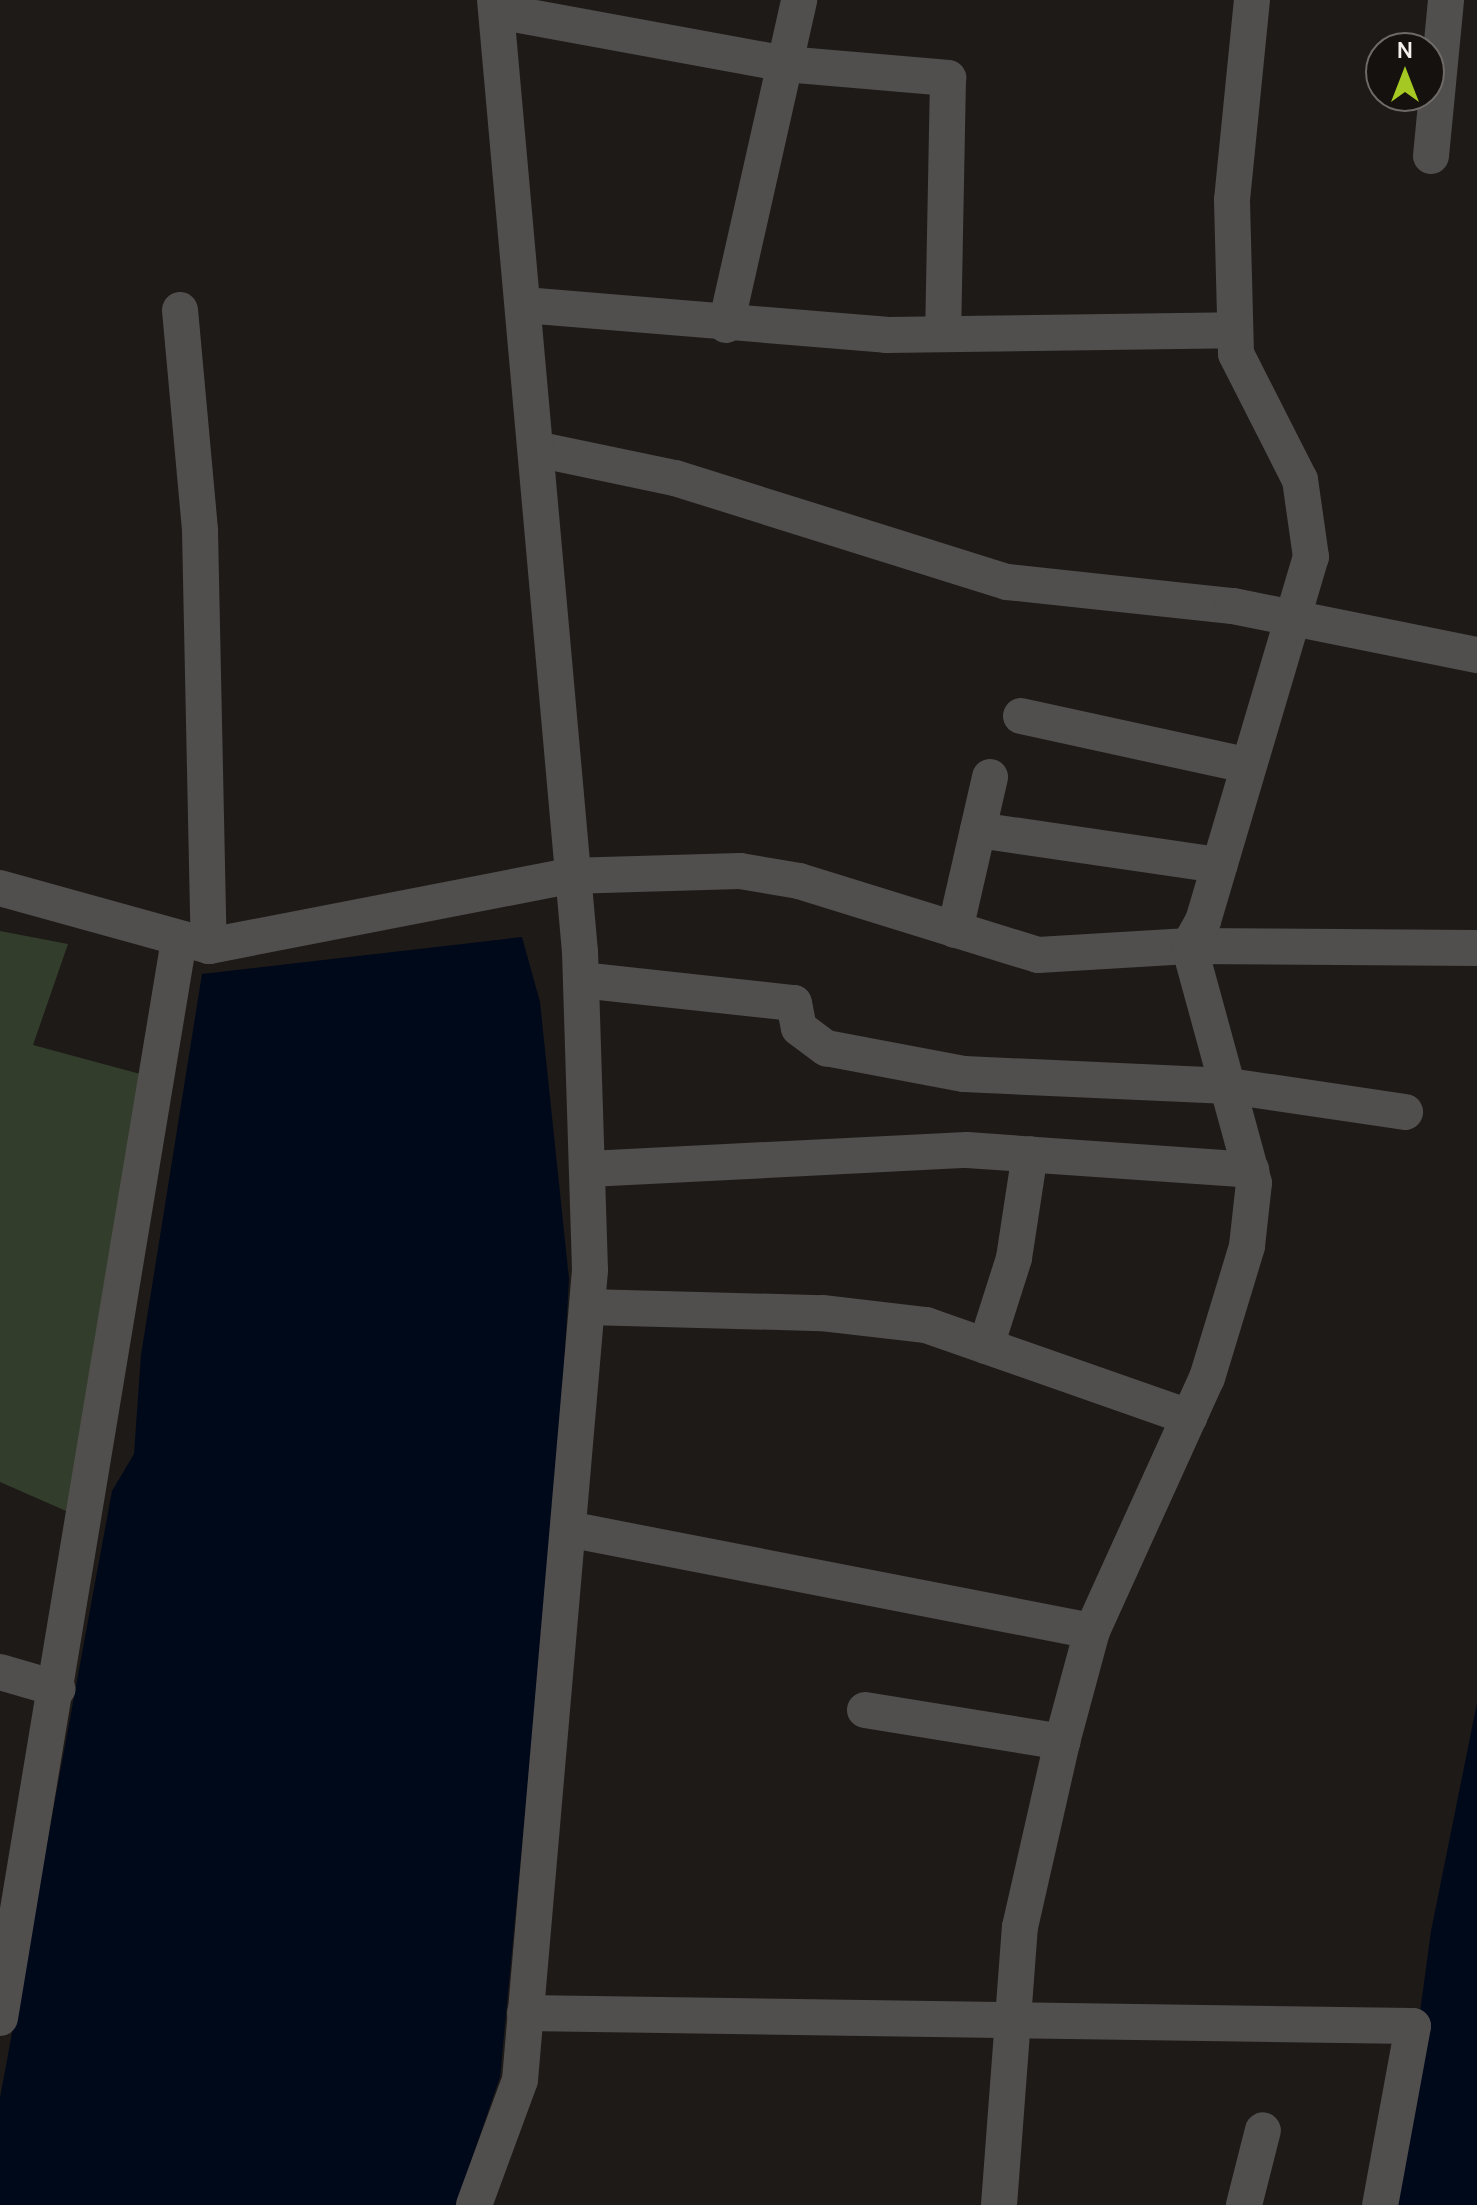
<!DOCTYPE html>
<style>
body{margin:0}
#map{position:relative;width:1477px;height:2205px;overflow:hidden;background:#1e1a17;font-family:Manrope,sans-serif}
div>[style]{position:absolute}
.green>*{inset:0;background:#323e2b}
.water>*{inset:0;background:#00091a}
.minor>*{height:36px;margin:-18px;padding:0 18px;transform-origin:18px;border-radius:18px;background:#514e4e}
span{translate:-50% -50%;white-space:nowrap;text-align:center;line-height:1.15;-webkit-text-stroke:8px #15110e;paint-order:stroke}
.north{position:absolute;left:1365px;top:32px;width:80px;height:80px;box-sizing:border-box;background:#15110e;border:2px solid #6e6a67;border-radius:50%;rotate:0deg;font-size:22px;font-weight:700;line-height:32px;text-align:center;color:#f3f0ed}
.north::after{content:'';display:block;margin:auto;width:28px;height:36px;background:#a5c823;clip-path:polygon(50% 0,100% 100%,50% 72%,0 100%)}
</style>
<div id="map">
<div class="green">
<div style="clip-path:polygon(0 931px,68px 944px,33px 1045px,144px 1075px,73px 1514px,0 1482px)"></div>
</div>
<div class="water">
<div style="clip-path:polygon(522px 937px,540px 1002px,569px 1279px,559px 1457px,500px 2077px,456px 2205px,0 2205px,0 2098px,112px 1491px,134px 1454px,141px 1355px,202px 974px)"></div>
<div style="clip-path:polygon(1477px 1703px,1477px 2205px,1394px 2205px,1431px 1931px)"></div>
</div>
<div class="minor">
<div style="left:497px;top:11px;width:293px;rotate:10.4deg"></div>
<div style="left:785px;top:64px;width:164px;rotate:4.9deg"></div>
<div style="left:948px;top:78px;width:256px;rotate:91.1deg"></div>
<div style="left:1431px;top:156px;width:157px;rotate:-84.5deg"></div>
<div style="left:524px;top:305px;width:363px;rotate:4.7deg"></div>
<div style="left:886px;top:335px;width:348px;rotate:-0.8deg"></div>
<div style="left:180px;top:310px;width:222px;rotate:84.8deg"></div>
<div style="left:200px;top:531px;width:415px;rotate:88.8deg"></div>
<div style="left:726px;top:325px;width:333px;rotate:-77.3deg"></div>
<div style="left:536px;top:449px;width:142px;rotate:11.8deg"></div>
<div style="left:675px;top:478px;width:348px;rotate:17.4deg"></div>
<div style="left:1007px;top:582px;width:227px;rotate:6.1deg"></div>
<div style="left:1233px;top:606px;width:249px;rotate:11.4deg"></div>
<div style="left:1021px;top:716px;width:230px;rotate:12.3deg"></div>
<div style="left:978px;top:830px;width:244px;rotate:8.3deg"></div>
<div style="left:0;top:888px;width:217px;rotate:15.5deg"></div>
<div style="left:209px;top:946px;width:366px;rotate:-11deg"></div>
<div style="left:568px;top:876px;width:172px;rotate:-1.7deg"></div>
<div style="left:740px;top:871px;width:60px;rotate:9.6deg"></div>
<div style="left:799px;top:881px;width:250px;rotate:17.2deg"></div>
<div style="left:1038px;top:955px;width:151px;rotate:-3.4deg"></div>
<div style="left:1189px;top:946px;width:288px;rotate:0.4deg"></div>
<div style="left:955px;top:930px;width:157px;rotate:-77.1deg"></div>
<div style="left:581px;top:980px;width:214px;rotate:6.2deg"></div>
<div style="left:794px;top:1003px;width:25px;rotate:79deg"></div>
<div style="left:799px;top:1028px;width:34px;rotate:37deg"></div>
<div style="left:826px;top:1048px;width:140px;rotate:10.7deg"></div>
<div style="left:964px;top:1074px;width:265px;rotate:2.6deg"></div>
<div style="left:1229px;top:1086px;width:178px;rotate:8.4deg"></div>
<div style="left:589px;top:1169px;width:378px;rotate:-2.9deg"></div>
<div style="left:967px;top:1150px;width:285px;rotate:4deg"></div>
<div style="left:587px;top:1307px;width:235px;rotate:1.5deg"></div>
<div style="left:822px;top:1313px;width:105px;rotate:6.6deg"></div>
<div style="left:926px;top:1325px;width:279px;rotate:19.3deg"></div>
<div style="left:986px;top:1346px;width:92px;rotate:-72.3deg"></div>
<div style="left:1014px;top:1258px;width:105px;rotate:-81.3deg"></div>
<div style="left:568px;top:1529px;width:534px;rotate:11.02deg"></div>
<div style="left:0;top:1672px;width:60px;rotate:16.3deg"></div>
<div style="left:865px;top:1710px;width:200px;rotate:9.2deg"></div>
<div style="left:525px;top:2013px;width:888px;rotate:0.84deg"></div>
<div style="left:1413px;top:2026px;width:182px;rotate:100.4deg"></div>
<div style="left:0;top:2018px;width:1093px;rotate:-80.57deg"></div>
<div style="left:474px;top:2205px;width:133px;rotate:-69.8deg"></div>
<div style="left:520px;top:2080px;width:813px;rotate:-85.06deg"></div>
<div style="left:590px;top:1270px;width:318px;rotate:-91.8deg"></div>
<div style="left:580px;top:952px;width:956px;rotate:-95.1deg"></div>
<div style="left:999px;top:2205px;width:279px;rotate:-85.7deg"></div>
<div style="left:1020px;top:1927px;width:190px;rotate:-77.2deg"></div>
<div style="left:1062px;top:1742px;width:115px;rotate:-74.9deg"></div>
<div style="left:1092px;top:1631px;width:278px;rotate:-65.6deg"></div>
<div style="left:1207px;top:1378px;width:138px;rotate:-73.1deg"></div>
<div style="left:1247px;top:1246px;width:63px;rotate:-83.7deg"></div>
<div style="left:1254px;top:1183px;width:246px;rotate:-105.3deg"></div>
<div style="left:1189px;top:946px;width:29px;rotate:-61deg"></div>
<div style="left:1203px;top:921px;width:380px;rotate:-73.5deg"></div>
<div style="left:1311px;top:557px;width:78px;rotate:-98.1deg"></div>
<div style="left:1300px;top:480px;width:141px;rotate:-116.9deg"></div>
<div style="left:1236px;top:354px;width:154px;rotate:-91.5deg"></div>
<div style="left:1232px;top:200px;width:201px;rotate:-84.3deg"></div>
<div style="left:1244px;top:2205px;width:77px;rotate:-75.8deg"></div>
</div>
<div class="north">N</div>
</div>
